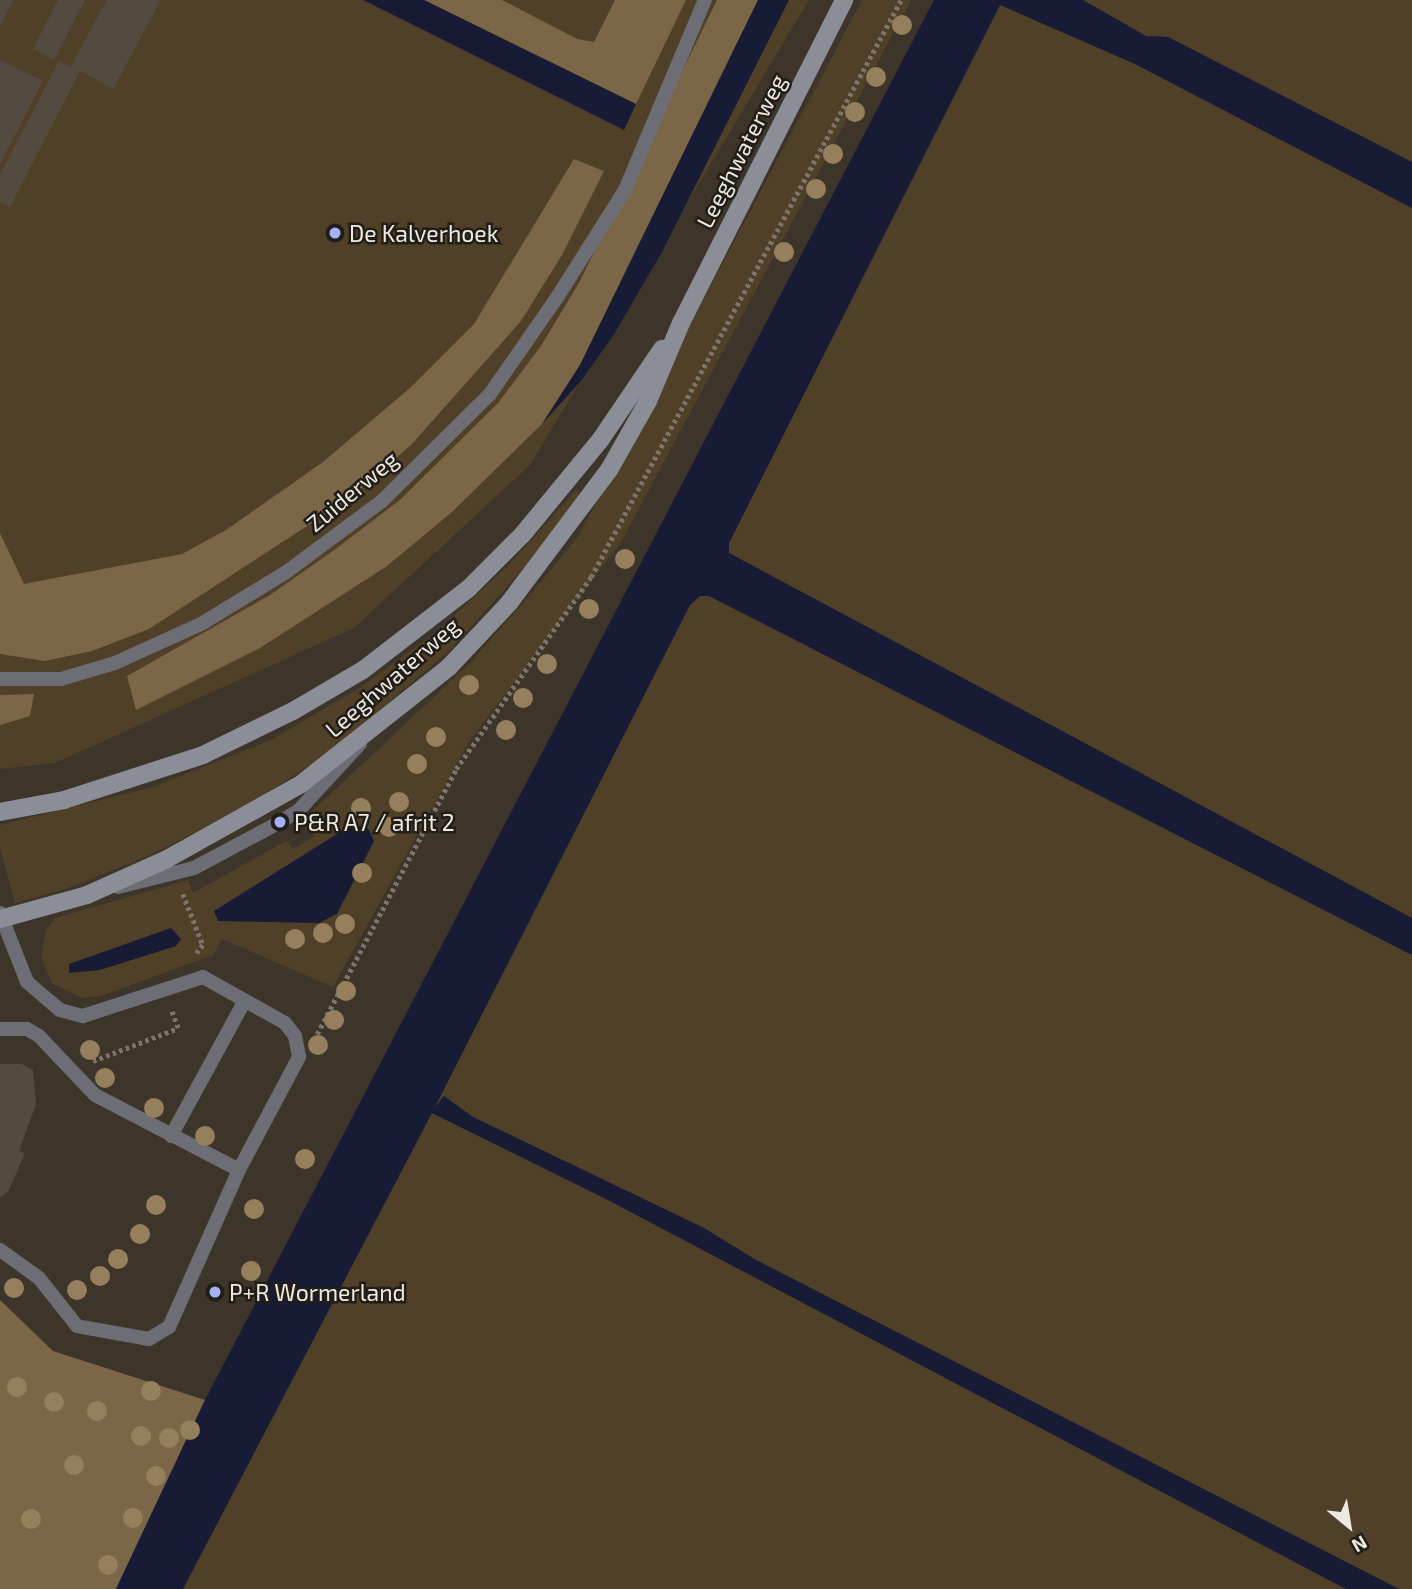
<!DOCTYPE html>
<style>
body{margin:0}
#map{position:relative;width:1412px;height:1589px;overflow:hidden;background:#3d352a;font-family:"Exo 2",sans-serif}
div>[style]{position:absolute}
.green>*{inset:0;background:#504027}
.forest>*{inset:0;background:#7b6647}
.water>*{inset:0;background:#181b36}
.building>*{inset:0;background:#534b3f}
.path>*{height:4.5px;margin-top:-2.25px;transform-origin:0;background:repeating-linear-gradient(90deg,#7c756b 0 3.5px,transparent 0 7px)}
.service>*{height:14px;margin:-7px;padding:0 7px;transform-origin:7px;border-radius:7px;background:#6d6e75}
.secondary>*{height:18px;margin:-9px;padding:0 9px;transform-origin:9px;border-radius:9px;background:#8b8d97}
.trees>*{width:20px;height:20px;margin:-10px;border-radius:50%;background:#967f5c}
.dots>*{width:19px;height:19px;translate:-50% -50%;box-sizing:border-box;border:4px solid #211e18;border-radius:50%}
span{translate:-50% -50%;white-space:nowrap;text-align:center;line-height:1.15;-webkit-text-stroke:5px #211e18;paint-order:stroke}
.street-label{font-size:23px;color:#eee9e2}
.poi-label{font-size:23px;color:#eee9e2}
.left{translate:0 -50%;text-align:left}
.north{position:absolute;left:1314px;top:1491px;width:70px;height:70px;-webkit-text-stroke:5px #211e18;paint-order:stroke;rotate:150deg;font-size:19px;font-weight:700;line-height:28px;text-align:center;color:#eee9e2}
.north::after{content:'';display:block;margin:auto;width:24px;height:32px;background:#eee9e2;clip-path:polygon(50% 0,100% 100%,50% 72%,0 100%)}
</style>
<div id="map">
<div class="green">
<div style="clip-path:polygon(0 0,809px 0,530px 465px,354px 628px,55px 763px,0 769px)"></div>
<div style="clip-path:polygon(862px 0,911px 0,621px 542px,468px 743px,333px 987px,222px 939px,213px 955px,101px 996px,82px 998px,52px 983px,41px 958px,46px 930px,55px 918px,188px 880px,193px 893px,286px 841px,293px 849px,314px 837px,305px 818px,469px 664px,536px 588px,579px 535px)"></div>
<div style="clip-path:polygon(1083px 0,1412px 0,1412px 162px,1168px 37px,1146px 36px)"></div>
<div style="clip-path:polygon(1000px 5px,1135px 64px,1412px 208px,1412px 918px,729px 553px,729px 543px)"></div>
<div style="clip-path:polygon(576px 490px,581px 492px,561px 527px,448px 652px,326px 755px,241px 809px,148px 856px,66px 889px,15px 903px,0 848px,0 825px,153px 787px,271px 740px,361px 687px,435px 633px,510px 564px)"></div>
<div style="clip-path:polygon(700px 596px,709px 596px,1412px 955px,1412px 1589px,1399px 1589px,756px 1260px,704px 1228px,473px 1117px,444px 1096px,432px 1113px,606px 1199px,1346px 1589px,183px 1589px,690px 605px)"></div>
</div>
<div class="forest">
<div style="clip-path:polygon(424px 0,502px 0,577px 39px,594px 42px,615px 0,686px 0,636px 104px)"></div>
<div style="clip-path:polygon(717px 0,758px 0,580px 365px,542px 424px,452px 512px,387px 566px,260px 648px,136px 710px,127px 676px,270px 595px,337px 548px,401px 499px,498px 403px,541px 346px,580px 281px)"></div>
<div style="clip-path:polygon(574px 159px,604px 171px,562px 255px,521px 321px,411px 445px,350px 498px,149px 629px,92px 651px,45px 661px,0 654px,0 533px,24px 584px,182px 554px,226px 530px,323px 462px,410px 388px,474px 324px)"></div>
<div style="clip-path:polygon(34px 694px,30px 716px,0 725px,0 695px)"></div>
<div style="clip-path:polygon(0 1300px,53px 1351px,205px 1400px,116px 1589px,0 1589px)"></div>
</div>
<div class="water">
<div style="clip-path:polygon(363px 0,424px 0,636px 104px,624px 130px)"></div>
<div style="clip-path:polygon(758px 0,789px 0,662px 252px,613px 336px,580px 382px,542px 424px,580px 365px)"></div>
<div style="clip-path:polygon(934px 0,1083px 0,1146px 36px,1168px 37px,1412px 162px,1412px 208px,1135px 64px,1000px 5px,729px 543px,729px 553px,1412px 918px,1412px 955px,709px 596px,700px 596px,690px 605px,435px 1107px,444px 1096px,473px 1117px,704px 1228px,756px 1260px,1399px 1589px,1346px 1589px,606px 1199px,432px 1113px,183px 1589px,116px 1589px,205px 1400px)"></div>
<div style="clip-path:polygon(353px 824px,368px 828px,374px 841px,337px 914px,319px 923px,218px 921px,214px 911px)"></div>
<div style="clip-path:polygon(171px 928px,181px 939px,176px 946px,100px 970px,69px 973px,69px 964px)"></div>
</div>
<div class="building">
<div style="clip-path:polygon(0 0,13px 0,0 26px)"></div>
<div style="clip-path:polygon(58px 0,85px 0,54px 60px,33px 49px)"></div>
<div style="clip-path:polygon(107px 0,161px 0,113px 89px,71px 66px)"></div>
<div style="clip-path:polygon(0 60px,43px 81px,0 164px)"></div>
<div style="clip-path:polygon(59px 61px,80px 71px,10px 207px,0 202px,0 174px)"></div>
<div style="clip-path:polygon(0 1064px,22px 1064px,33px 1070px,36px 1104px,19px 1151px,25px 1153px,8px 1192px,0 1197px)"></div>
</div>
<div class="path">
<div style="left:183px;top:894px;width:55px;rotate:68.6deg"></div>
<div style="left:203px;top:945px;width:11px;rotate:128deg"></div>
<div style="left:317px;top:1034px;width:299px;rotate:-62.3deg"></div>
<div style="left:456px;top:769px;width:235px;rotate:-54.9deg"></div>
<div style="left:591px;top:577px;width:655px;rotate:-61.75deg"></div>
<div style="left:93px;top:1061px;width:91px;rotate:-21.2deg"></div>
<div style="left:178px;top:1028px;width:19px;rotate:-111deg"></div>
</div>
<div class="service">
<div style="left:0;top:679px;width:61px"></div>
<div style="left:61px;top:679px;width:56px;rotate:-16.5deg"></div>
<div style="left:115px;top:663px;width:94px;rotate:-24.4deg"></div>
<div style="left:201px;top:624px;width:98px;rotate:-31.3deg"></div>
<div style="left:285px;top:573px;width:121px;rotate:-36.6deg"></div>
<div style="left:382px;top:501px;width:152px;rotate:-44.7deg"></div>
<div style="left:490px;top:394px;width:119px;rotate:-55.2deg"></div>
<div style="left:558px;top:296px;width:125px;rotate:-57.7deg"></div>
<div style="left:625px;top:190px;width:206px;rotate:-67.2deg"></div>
<div style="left:118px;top:887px;width:78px;rotate:-14deg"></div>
<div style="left:194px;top:868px;width:98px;rotate:-28.1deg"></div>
<div style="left:280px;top:822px;width:22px;rotate:-32deg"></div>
<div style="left:299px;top:810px;width:90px;rotate:-47.3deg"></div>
<div style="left:0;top:913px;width:74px;rotate:68.6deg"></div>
<div style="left:27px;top:982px;width:43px;rotate:40.3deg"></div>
<div style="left:60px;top:1010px;width:24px;rotate:15deg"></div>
<div style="left:83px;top:1016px;width:126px;rotate:-18deg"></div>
<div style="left:203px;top:977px;width:94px;rotate:29.3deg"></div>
<div style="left:285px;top:1023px;width:16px;rotate:52deg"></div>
<div style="left:295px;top:1036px;width:21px;rotate:79deg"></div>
<div style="left:299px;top:1057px;width:128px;rotate:118deg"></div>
<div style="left:239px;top:1170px;width:172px;rotate:114deg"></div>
<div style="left:169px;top:1327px;width:23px;rotate:149deg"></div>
<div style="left:149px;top:1339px;width:73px;rotate:-169.8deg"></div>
<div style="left:77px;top:1326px;width:61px;rotate:-128.4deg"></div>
<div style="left:39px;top:1278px;width:48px;rotate:-144.3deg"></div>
<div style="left:0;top:1029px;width:27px"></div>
<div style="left:27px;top:1029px;width:14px;rotate:30deg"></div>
<div style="left:39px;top:1036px;width:81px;rotate:46.5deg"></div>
<div style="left:95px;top:1095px;width:162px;rotate:27.5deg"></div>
<div style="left:171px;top:1136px;width:153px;rotate:-61.4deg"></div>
</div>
<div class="secondary">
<div style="left:0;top:812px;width:65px;rotate:-10.6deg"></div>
<div style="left:64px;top:800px;width:146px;rotate:-17.9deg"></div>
<div style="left:203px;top:755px;width:100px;rotate:-26.1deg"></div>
<div style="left:293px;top:711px;width:81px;rotate:-30.4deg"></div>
<div style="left:363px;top:670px;width:134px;rotate:-37.7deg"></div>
<div style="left:469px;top:588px;width:76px;rotate:-45deg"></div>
<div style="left:523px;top:534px;width:123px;rotate:-50.6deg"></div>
<div style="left:601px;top:439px;width:109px;rotate:-55.9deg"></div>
<div style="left:0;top:919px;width:90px;rotate:-15.4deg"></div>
<div style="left:87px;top:895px;width:88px;rotate:-24.2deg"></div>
<div style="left:167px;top:859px;width:154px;rotate:-29.2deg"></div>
<div style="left:301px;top:784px;width:189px;rotate:-38.3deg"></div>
<div style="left:449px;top:667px;width:88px;rotate:-46.8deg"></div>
<div style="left:509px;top:603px;width:166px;rotate:-53.1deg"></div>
<div style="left:609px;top:470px;width:79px;rotate:-60.5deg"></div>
<div style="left:648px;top:401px;width:85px;rotate:-67.1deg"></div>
<div style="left:681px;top:323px;width:362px;rotate:-63.2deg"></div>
</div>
<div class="trees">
<div style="left:902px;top:25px"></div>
<div style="left:876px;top:77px"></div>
<div style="left:855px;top:112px"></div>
<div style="left:833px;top:154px"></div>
<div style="left:816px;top:189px"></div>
<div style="left:784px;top:252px"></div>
<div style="left:625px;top:559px"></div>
<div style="left:589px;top:609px"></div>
<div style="left:547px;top:664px"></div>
<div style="left:469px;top:685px"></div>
<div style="left:523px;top:698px"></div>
<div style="left:506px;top:730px"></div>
<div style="left:436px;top:737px"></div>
<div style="left:417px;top:764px"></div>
<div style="left:399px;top:802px"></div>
<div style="left:361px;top:808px"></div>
<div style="left:389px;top:827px"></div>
<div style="left:362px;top:873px"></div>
<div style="left:345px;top:924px"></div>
<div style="left:323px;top:933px"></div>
<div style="left:295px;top:939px"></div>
<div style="left:346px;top:991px"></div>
<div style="left:334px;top:1020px"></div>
<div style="left:318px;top:1045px"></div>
<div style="left:90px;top:1050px"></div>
<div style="left:105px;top:1078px"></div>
<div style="left:154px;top:1108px"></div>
<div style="left:205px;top:1136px"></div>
<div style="left:305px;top:1159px"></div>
<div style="left:156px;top:1205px"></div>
<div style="left:254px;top:1209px"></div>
<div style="left:140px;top:1234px"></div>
<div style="left:118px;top:1259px"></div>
<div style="left:251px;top:1271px"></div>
<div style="left:100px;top:1276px"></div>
<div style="left:14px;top:1288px"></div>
<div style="left:77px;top:1290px"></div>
<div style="left:17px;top:1387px"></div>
<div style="left:151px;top:1391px"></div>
<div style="left:54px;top:1402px"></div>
<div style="left:97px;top:1411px"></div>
<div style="left:190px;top:1430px"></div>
<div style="left:141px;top:1436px"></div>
<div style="left:169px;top:1438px"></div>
<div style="left:74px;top:1465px"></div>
<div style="left:156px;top:1476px"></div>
<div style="left:133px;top:1518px"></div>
<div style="left:31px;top:1519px"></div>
<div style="left:108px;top:1565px"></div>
</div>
<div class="dots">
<div style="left:335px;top:233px;background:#a6b1fc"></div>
<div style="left:280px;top:822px;background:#a6b1fc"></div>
<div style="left:215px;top:1292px;background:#a6b1fc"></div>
</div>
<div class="street-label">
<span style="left:741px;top:151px;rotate:-63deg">Leeghwaterweg</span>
<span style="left:352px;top:491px;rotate:-40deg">Zuiderweg</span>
<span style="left:392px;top:677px;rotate:-41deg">Leeghwaterweg</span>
</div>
<div class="poi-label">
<span class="left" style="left:349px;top:233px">De Kalverhoek</span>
<span class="left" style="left:294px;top:822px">P&amp;R A7 / afrit 2</span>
<span class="left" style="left:229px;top:1292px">P+R Wormerland</span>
</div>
<div class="north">N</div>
</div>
